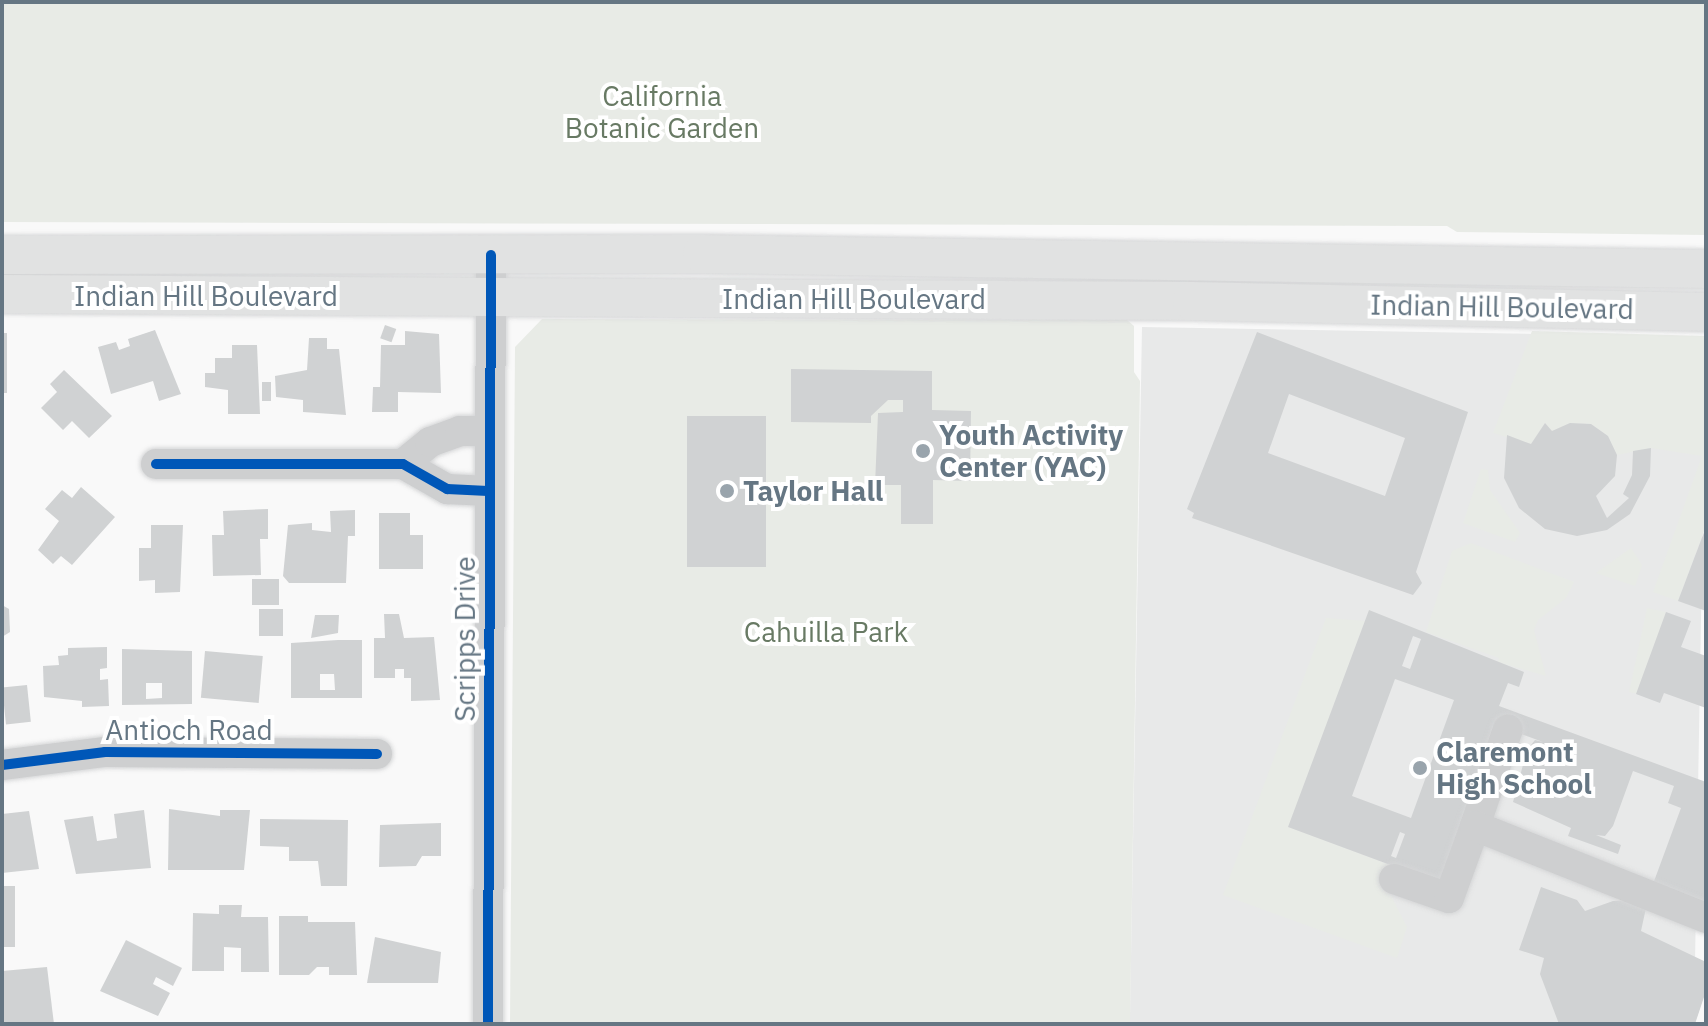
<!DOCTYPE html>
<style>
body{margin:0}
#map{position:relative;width:1708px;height:1026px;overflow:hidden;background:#f9f9f9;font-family:"IBM Plex Sans",sans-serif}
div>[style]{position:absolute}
.built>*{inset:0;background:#e8e9e9;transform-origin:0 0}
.green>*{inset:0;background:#e8ebe6;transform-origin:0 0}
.building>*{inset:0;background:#d0d2d3;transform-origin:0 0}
.roads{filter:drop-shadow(0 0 2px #d5d6d7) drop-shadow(0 0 2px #d5d6d7)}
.minor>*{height:30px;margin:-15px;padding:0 15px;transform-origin:15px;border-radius:15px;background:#cecfd0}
.major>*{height:38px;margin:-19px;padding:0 19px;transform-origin:19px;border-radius:19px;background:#e1e2e2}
.cycleway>*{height:10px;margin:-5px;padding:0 5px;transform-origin:5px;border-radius:5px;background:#0057b8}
.dots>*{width:22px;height:22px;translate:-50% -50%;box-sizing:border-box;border:4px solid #fff;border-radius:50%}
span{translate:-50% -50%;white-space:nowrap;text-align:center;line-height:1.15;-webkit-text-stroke:8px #fff;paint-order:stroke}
.park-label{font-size:28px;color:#687a64}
.street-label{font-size:28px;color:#657683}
.poi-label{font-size:28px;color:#657683;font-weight:700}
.left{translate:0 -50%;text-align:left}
.frame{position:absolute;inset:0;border:4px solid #657683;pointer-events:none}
</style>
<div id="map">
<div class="built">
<div style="left:1142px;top:327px;width:564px;height:697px;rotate:1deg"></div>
</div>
<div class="green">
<div style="clip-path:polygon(2px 2px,1706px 2px,1706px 235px,1457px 232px,1447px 226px,2px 222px)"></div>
<div style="clip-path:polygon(542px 319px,1127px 320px,1134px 326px,1134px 372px,1140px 381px,1130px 1024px,510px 1024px,515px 347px)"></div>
<div style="clip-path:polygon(1532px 331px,1706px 336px,1706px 526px,1678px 601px,1653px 592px,1702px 456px,1651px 448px,1617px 455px,1608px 436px,1591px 424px,1570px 423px,1552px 431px,1545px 423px,1531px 444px,1493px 433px)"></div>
<div style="clip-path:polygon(1481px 469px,1488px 470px,1490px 490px,1520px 533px,1515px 542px,1463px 523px)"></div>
<div style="clip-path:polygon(1471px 543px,1574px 582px,1566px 598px,1538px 620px,1534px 630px,1546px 676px,1498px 662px,1499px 658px,1426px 632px,1452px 551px)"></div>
<div style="clip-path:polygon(1631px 548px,1642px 565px,1635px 586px,1596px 573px)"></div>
<div style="left:1647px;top:608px;width:19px;height:86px;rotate:12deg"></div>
<div style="clip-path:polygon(1326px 618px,1365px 621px,1289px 827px,1393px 866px,1386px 886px,1407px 927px,1397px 958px,1223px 895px)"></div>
</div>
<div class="building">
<div style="left:385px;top:325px;width:12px;height:14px;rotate:20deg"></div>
<div style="clip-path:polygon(155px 330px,181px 394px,159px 401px,153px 381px,111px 394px,98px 347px,116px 342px,119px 350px,130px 346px,128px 339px)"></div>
<div style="clip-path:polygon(405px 331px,439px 334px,441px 393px,398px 392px,398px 412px,372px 412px,373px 387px,380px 387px,381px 345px,405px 345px)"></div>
<div style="clip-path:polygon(evenodd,1257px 332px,1468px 412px,1416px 572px,1422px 583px,1413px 595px,1192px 518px,1194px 513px,1187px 509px,1257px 332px,1289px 394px,1405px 438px,1385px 496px,1268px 453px,1289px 394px)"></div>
<div style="left:2px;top:333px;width:5px;height:60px"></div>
<div style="clip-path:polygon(309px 338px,327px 338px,327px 349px,339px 349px,346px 415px,303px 412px,303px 400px,276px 397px,275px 376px,307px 370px)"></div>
<div style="clip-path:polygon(232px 345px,257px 345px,260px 414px,228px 414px,228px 390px,205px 387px,205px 373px,215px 373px,215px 358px,232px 358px)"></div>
<div style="clip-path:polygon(791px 369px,932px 371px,932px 410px,971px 411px,970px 481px,933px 480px,933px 524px,901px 524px,901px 485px,875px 485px,878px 413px,903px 412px,903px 400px,888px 400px,871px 416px,871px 423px,791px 422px)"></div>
<div style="clip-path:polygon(64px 370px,112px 416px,89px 438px,72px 421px,63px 430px,41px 408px,57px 392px,50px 384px)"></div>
<div style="left:262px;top:382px;width:9px;height:19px"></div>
<div style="left:687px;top:416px;width:79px;height:151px"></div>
<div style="clip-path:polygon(1545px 423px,1552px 431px,1570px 423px,1591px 424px,1608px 436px,1617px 455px,1615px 476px,1596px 496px,1607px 518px,1629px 498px,1623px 494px,1632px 475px,1633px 451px,1651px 448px,1650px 476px,1630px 514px,1607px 530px,1577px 536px,1545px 529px,1519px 508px,1504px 478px,1507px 435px,1531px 444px)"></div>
<div style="clip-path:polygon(81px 487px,115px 517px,72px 565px,61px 556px,53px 564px,38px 550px,59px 521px,45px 509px,62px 490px,72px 498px)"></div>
<div style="clip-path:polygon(268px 509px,268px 539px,260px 539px,261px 575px,213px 576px,212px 535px,224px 535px,223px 511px)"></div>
<div style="clip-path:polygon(355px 510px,355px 536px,348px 536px,346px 583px,289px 583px,283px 576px,288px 525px,312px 523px,312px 530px,331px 532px,330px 511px)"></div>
<div style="clip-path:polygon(379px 513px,410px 513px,410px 535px,423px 535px,423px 569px,379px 569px)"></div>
<div style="clip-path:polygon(151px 525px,183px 525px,180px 592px,155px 593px,155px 580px,139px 581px,139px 548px,151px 548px)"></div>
<div style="clip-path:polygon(1706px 527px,1706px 611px,1678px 601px)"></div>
<div style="left:252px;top:579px;width:27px;height:26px"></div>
<div style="clip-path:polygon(2px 605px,9px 609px,10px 632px,2px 637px)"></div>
<div style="left:259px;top:609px;width:24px;height:27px"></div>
<div style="clip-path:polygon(evenodd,1369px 610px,1524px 672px,1519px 687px,1508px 683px,1499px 706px,1706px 782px,1706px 908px,1653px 884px,1681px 808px,1668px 803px,1674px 786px,1633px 771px,1613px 826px,1605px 836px,1596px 835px,1621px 845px,1618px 854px,1568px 836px,1571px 828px,1513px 802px,1527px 750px,1535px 740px,1543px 742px,1497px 725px,1439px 883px,1288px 827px,1369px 610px,1413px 636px,1421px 639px,1410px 669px,1402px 666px,1413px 636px,1369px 610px,1395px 679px,1454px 700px,1411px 818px,1352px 796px,1395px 679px,1369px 610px,1400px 832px,1405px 834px,1396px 858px,1391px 856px,1400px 832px)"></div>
<div style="clip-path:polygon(1666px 612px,1691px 621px,1681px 647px,1706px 656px,1706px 708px,1664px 693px,1660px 703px,1636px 694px)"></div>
<div style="clip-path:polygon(384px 614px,399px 614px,404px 638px,434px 637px,440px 700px,411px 701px,411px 678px,404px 678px,404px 669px,395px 669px,395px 678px,374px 678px,374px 638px,385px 638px)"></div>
<div style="clip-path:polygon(315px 615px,339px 615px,338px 633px,311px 638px)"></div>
<div style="clip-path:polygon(evenodd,338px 640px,362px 640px,362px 698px,291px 698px,291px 643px,338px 640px,320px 674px,334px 674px,335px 690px,320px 690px,320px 674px)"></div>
<div style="clip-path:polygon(107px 647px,107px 668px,100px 669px,100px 680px,108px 679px,109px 706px,82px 707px,82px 701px,44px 697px,43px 666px,59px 665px,58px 656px,68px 655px,68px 648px)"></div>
<div style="clip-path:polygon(evenodd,122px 649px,192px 651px,192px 704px,122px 705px,122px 649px,146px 683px,162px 683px,162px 698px,146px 699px,146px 683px)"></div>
<div style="left:205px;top:651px;width:58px;height:47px;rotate:5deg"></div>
<div style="left:27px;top:685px;width:37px;height:25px;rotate:84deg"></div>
<div style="clip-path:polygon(169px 809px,220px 816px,220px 810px,250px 810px,244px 870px,168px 870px)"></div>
<div style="clip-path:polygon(144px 810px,151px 868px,76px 874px,64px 820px,93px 816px,97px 841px,117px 838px,114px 814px)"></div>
<div style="clip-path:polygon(29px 811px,39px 869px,2px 873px,2px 814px)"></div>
<div style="clip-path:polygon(260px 819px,348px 820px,347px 886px,321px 886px,318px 861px,289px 861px,289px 847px,260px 846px)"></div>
<div style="clip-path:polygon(441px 823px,441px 856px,422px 856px,416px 866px,379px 867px,380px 825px)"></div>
<div style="left:15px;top:886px;width:61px;height:13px;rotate:90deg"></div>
<div style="clip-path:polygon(1541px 887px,1577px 900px,1585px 911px,1613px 901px,1639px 900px,1646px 908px,1641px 931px,1706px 962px,1706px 991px,1695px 1024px,1559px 1024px,1540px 974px,1544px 958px,1519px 950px)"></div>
<div style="clip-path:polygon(219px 905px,242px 905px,241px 917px,268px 917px,269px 972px,241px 972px,241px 948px,224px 947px,224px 971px,192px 971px,193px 913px,219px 914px)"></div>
<div style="clip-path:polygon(279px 916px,308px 916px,308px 922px,355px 922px,357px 975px,329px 975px,329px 967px,317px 967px,309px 975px,279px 975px)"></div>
<div style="clip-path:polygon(375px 937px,441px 952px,438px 983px,367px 983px)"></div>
<div style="clip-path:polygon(126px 940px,182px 968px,173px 986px,156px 977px,153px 984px,170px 993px,158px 1016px,100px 991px)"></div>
<div style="clip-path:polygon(47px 967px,54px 1024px,2px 1024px,2px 971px)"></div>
</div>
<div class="roads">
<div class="minor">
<div style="left:156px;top:464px;width:247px"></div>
<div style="left:403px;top:464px;width:51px;rotate:29.6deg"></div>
<div style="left:447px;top:489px;width:41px;rotate:2.8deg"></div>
<div style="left:403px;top:464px;width:35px;rotate:-39deg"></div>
<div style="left:430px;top:442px;width:32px;rotate:-20deg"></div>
<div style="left:460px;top:431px;width:28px"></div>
<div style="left:2px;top:765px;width:104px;rotate:-7.2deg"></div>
<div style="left:105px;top:752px;width:272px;rotate:0.4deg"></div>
<div style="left:1475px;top:826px;width:102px;rotate:-71.2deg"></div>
<div style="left:1394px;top:879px;width:58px;rotate:19.1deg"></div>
<div style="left:1449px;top:898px;width:77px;rotate:-70.1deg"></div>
<div style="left:1475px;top:826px;width:249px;rotate:21.7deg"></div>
<div style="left:488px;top:1024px;width:769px;rotate:-89.78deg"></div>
</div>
<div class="major">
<div style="left:2px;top:255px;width:700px;rotate:-0.08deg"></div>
<div style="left:702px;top:254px;width:1004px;rotate:0.86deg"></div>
<div style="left:2px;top:294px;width:1190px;rotate:0.34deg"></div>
<div style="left:1192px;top:301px;width:514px;rotate:1.23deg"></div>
</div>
</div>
<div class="cycleway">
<div style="left:156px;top:464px;width:247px"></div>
<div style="left:403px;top:464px;width:51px;rotate:29.6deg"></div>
<div style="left:447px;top:489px;width:41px;rotate:2.8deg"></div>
<div style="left:2px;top:765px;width:104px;rotate:-7.2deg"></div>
<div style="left:105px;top:752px;width:272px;rotate:0.4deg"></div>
<div style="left:488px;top:1024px;width:769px;rotate:-89.78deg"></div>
</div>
<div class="dots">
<div style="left:923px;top:451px;background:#99a4ac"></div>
<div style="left:727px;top:491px;background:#99a4ac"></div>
<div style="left:1420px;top:768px;background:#99a4ac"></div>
</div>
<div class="park-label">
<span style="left:662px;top:112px">California<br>Botanic Garden</span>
<span style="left:826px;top:632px">Cahuilla Park</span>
</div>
<div class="street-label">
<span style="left:206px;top:296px">Indian Hill Boulevard</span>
<span style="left:854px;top:299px">Indian Hill Boulevard</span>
<span style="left:1502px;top:307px;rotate:1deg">Indian Hill Boulevard</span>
<span style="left:465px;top:639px;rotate:-90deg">Scripps Drive</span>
<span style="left:189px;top:730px">Antioch Road</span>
</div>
<div class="poi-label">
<span class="left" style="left:939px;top:451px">Youth Activity<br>Center (YAC)</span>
<span class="left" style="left:743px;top:491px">Taylor Hall</span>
<span class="left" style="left:1436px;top:768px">Claremont<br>High School</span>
</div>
<div class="frame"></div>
</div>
